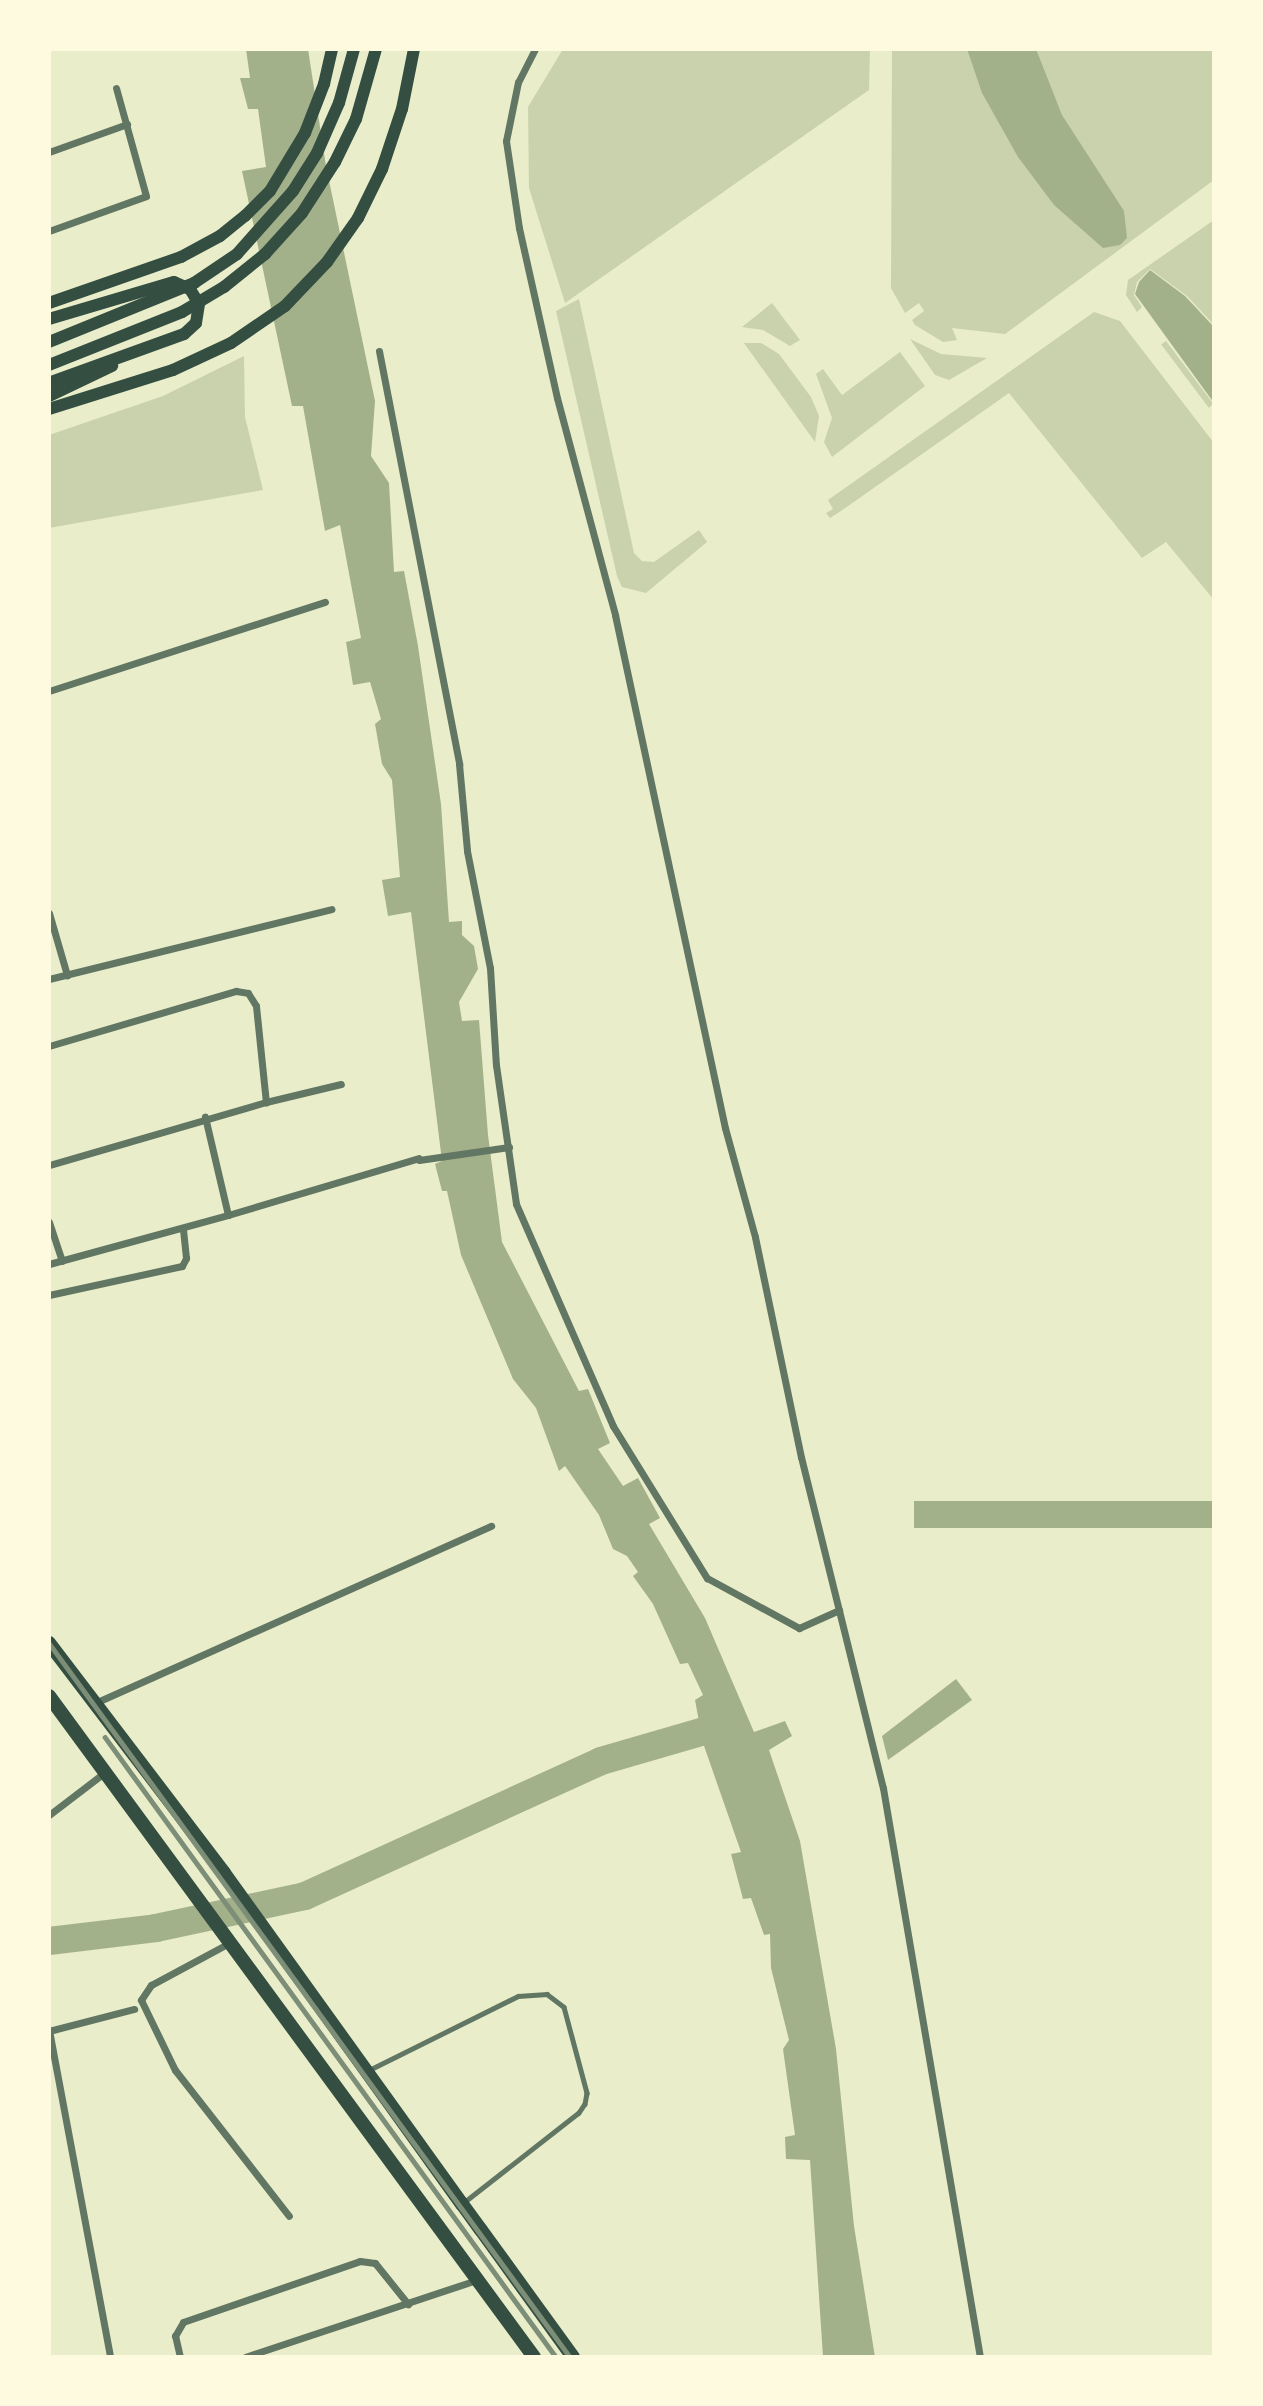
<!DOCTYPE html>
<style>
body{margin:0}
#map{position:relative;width:1263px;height:2406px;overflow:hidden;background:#e9edc9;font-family:"PT Sans",sans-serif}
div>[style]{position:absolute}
.green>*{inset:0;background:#cad2ad;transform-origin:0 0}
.water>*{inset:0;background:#a3b18a;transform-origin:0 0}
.river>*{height:28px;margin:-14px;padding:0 14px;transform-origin:14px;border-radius:14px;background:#a3b18a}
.service>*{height:4.5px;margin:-2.25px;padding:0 2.25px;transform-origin:2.25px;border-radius:2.25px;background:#617663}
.minor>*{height:7px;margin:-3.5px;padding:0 3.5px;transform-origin:3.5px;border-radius:3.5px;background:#617663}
.secondary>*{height:12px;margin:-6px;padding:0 6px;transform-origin:6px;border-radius:6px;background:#344e41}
.primary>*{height:14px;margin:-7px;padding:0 7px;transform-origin:7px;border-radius:7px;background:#344e41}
.trunk>*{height:14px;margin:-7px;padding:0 7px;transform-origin:7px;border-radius:7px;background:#344e41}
.rail>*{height:4.5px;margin:-2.25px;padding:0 2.25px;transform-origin:2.25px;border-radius:2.25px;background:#7c8e77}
span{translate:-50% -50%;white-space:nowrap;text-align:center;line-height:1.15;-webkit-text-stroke:5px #fefae0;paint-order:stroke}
.frame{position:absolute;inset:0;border:51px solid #fefae0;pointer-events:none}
</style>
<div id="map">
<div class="green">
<div style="clip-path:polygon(563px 49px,870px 49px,869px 90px,565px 303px,529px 188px,528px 107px)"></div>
<div style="clip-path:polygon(892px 49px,1214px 49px,1214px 180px,1005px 334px,952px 328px,957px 340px,943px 342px,915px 325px,912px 320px,924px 311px,919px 303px,905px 313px,891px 288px)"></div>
<div style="clip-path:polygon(1214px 220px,1214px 325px,1187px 296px,1150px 269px,1137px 282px,1134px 295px,1142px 307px,1137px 312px,1126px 295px,1128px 280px)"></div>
<div style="clip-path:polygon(579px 299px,634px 553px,642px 561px,654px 562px,699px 530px,707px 542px,646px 593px,622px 587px,617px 576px,556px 311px)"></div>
<div style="clip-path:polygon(772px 303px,800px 340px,790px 346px,763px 330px,742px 327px)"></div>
<div style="clip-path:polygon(1094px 312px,1120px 321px,1214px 443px,1214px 600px,1166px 542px,1142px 558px,1009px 393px,841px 511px,830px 518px,826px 513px,833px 509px,828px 500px)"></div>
<div style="clip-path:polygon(910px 339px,941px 354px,987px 358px,949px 380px,935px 375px)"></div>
<div style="left:1166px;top:341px;width:79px;height:6px;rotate:53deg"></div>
<div style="clip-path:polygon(744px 343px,761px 343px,779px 354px,811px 397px,819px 416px,815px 442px)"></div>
<div style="clip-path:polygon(900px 352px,925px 386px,832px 457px,824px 442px,832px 418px,816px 374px,823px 369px,842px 395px)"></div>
<div style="clip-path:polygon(244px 356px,245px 417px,263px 490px,49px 528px,49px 435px,163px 396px)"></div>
</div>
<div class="water">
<div style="clip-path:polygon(246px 49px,308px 49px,326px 166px,375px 401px,371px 456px,389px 483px,394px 572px,404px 571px,418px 646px,441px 804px,449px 922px,462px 921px,462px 935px,474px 946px,478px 969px,459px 1002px,462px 1021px,479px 1020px,488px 1135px,502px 1242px,579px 1391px,588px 1389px,610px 1443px,598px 1449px,623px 1486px,638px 1478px,660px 1518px,649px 1524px,705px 1618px,754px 1732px,785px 1721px,792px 1736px,769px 1750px,800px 1841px,836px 2049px,854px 2226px,875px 2357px,823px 2357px,810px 2160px,786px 2159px,785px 2137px,795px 2135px,783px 2049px,789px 2040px,771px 1968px,770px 1934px,764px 1935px,751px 1898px,743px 1899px,731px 1854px,741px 1852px,703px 1743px,695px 1700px,703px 1695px,688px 1663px,680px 1664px,653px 1604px,633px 1576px,638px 1572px,627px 1556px,613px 1549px,599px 1515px,565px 1466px,559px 1471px,536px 1408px,513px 1379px,461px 1255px,447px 1191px,442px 1191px,435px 1164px,442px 1161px,411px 912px,388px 916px,382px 880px,400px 877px,392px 780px,382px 764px,375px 724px,381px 719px,370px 682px,353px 685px,346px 642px,361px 638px,340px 525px,325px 531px,303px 406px,292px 406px,242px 171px,266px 167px,258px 109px,248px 109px,240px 78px,250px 78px)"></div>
<div style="clip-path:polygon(967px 49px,1036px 49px,1062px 115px,1124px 211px,1127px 238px,1120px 245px,1103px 248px,1054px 205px,1018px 157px,982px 93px)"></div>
<div style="clip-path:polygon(1150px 270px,1185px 296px,1214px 327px,1214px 403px,1135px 294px,1139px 282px)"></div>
<div style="left:1214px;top:1501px;width:27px;height:300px;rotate:90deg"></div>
<div style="clip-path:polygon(956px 1679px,972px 1700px,888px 1760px,882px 1736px)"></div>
</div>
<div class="river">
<div style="left:49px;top:1941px;width:108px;rotate:-6.9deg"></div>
<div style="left:156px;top:1928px;width:152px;rotate:-12.1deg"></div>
<div style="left:305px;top:1896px;width:325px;rotate:-24.5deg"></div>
<div style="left:601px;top:1761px;width:122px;rotate:-16.2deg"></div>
</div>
<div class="service">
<div style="left:369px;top:2070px;width:166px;rotate:-26.4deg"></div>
<div style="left:518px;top:1996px;width:29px;rotate:-4deg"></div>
<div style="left:547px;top:1994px;width:21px;rotate:37deg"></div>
<div style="left:564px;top:2007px;width:89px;rotate:75deg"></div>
<div style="left:587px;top:2093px;width:11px;rotate:100deg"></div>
<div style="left:585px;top:2104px;width:11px;rotate:124deg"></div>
<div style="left:579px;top:2113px;width:146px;rotate:142deg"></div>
</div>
<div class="minor">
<div style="left:535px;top:49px;width:37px;rotate:117deg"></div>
<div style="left:518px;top:82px;width:60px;rotate:101.5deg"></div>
<div style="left:506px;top:141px;width:88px;rotate:81.5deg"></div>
<div style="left:519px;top:228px;width:174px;rotate:77.4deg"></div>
<div style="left:557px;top:398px;width:225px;rotate:75deg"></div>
<div style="left:615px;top:615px;width:525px;rotate:77.9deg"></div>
<div style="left:725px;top:1128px;width:113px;rotate:74.6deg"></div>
<div style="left:755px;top:1237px;width:225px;rotate:78.2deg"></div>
<div style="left:801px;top:1457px;width:341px;rotate:76.1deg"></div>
<div style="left:883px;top:1788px;width:577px;rotate:80.33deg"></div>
<div style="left:49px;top:152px;width:83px;rotate:-19.7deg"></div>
<div style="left:49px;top:231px;width:103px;rotate:-19.8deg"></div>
<div style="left:146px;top:196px;width:112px;rotate:-105.5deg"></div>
<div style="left:379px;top:351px;width:421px;rotate:79deg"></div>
<div style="left:459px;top:764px;width:87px;rotate:84.7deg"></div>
<div style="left:467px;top:851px;width:119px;rotate:78.9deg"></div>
<div style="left:490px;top:968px;width:97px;rotate:86.5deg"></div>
<div style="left:496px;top:1065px;width:140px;rotate:81.8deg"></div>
<div style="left:516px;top:1204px;width:242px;rotate:66.4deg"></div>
<div style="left:613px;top:1426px;width:179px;rotate:58.3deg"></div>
<div style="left:707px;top:1578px;width:105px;rotate:28.5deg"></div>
<div style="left:799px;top:1628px;width:44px;rotate:-24.2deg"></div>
<div style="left:49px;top:691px;width:290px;rotate:-17.9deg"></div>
<div style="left:49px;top:913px;width:65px;rotate:73.8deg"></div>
<div style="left:49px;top:979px;width:291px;rotate:-13.9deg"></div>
<div style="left:49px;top:1046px;width:195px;rotate:-16.4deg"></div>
<div style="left:236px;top:991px;width:12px;rotate:9deg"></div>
<div style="left:248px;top:993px;width:15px;rotate:58deg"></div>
<div style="left:256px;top:1006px;width:97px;rotate:84.1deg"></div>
<div style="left:266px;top:1102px;width:226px;rotate:163.8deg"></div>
<div style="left:266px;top:1102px;width:77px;rotate:-13.5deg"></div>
<div style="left:419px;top:1160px;width:91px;rotate:-8.2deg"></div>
<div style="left:228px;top:1215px;width:199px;rotate:-16.6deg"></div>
<div style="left:49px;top:1222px;width:41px;rotate:71.6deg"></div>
<div style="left:49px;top:1264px;width:186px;rotate:-15.3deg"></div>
<div style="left:228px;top:1215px;width:101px;rotate:-103.2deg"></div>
<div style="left:49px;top:1295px;width:136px;rotate:-12.3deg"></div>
<div style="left:182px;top:1266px;width:9px;rotate:-63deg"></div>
<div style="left:186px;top:1258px;width:29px;rotate:-96deg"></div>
<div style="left:95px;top:1703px;width:434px;rotate:-24.1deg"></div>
<div style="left:49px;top:1815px;width:69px;rotate:-37.4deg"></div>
<div style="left:231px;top:1942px;width:91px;rotate:151.7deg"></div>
<div style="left:151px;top:1985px;width:18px;rotate:124deg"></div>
<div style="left:141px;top:2000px;width:78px;rotate:64.1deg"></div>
<div style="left:175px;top:2070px;width:185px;rotate:52deg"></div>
<div style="left:49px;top:2030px;width:333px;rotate:79.4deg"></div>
<div style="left:49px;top:2031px;width:88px;rotate:-14.5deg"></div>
<div style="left:180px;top:2357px;width:22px;rotate:-103deg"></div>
<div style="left:175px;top:2336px;width:16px;rotate:-60deg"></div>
<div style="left:183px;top:2322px;width:187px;rotate:-19deg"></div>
<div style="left:360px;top:2261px;width:15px;rotate:8deg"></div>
<div style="left:375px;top:2263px;width:53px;rotate:51.2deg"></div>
<div style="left:245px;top:2357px;width:244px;rotate:-18.4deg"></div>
</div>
<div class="secondary">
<div style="left:49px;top:303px;width:140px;rotate:-19.2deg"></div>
<div style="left:181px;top:257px;width:44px;rotate:-28.3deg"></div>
<div style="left:220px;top:236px;width:32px;rotate:-39deg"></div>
<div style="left:245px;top:216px;width:35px;rotate:-45deg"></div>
<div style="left:270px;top:191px;width:68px;rotate:-58.9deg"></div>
<div style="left:305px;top:133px;width:53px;rotate:-68.8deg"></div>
<div style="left:324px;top:84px;width:36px;rotate:-77deg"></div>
<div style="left:49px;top:319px;width:130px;rotate:-16.5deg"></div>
<div style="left:174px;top:282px;width:17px;rotate:24deg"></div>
<div style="left:190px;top:289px;width:17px;rotate:59deg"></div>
<div style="left:199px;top:304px;width:19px;rotate:99deg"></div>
<div style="left:196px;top:323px;width:16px;rotate:137deg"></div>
<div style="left:184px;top:334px;width:144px;rotate:160.1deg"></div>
<div style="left:49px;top:342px;width:157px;rotate:-22.1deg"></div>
<div style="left:194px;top:283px;width:52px;rotate:-34deg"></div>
<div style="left:237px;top:254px;width:84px;rotate:-48.4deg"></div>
<div style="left:293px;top:191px;width:45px;rotate:-57.7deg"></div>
<div style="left:317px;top:153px;width:55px;rotate:-66.3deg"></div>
<div style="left:339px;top:103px;width:56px;rotate:-74.5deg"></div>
<div style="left:49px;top:365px;width:143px;rotate:-21.7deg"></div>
<div style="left:182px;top:312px;width:49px;rotate:-30.8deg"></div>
<div style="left:224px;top:287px;width:53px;rotate:-38.8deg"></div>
<div style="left:265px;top:254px;width:55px;rotate:-47.9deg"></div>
<div style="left:302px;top:213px;width:61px;rotate:-57.1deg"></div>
<div style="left:335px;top:162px;width:48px;rotate:-64deg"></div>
<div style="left:356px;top:119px;width:73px;rotate:-74.1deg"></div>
<div style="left:49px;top:396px;width:70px;rotate:-25.5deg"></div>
<div style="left:49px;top:409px;width:130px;rotate:-17.5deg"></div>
<div style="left:173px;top:370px;width:64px;rotate:-25deg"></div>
<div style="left:231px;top:343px;width:65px;rotate:-34.4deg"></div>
<div style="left:285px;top:306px;width:61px;rotate:-46.3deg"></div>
<div style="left:327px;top:262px;width:54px;rotate:-54.8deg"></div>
<div style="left:358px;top:218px;width:55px;rotate:-63.9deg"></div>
<div style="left:382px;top:169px;width:63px;rotate:-71.6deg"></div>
<div style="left:402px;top:109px;width:61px;rotate:-78.7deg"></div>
</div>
<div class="primary">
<div style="left:49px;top:1643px;width:289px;rotate:52.7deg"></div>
<div style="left:224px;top:1873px;width:408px;rotate:54.3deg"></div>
<div style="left:49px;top:1696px;width:820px;rotate:53.73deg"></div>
<div style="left:481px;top:2230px;width:157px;rotate:54.1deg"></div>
</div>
<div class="trunk">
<div style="left:462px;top:2204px;width:32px;rotate:54deg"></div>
</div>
<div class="rail">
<div style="left:49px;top:1643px;width:884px;rotate:53.88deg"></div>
<div style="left:105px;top:1737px;width:767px;rotate:53.97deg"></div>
</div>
<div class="frame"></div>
</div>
